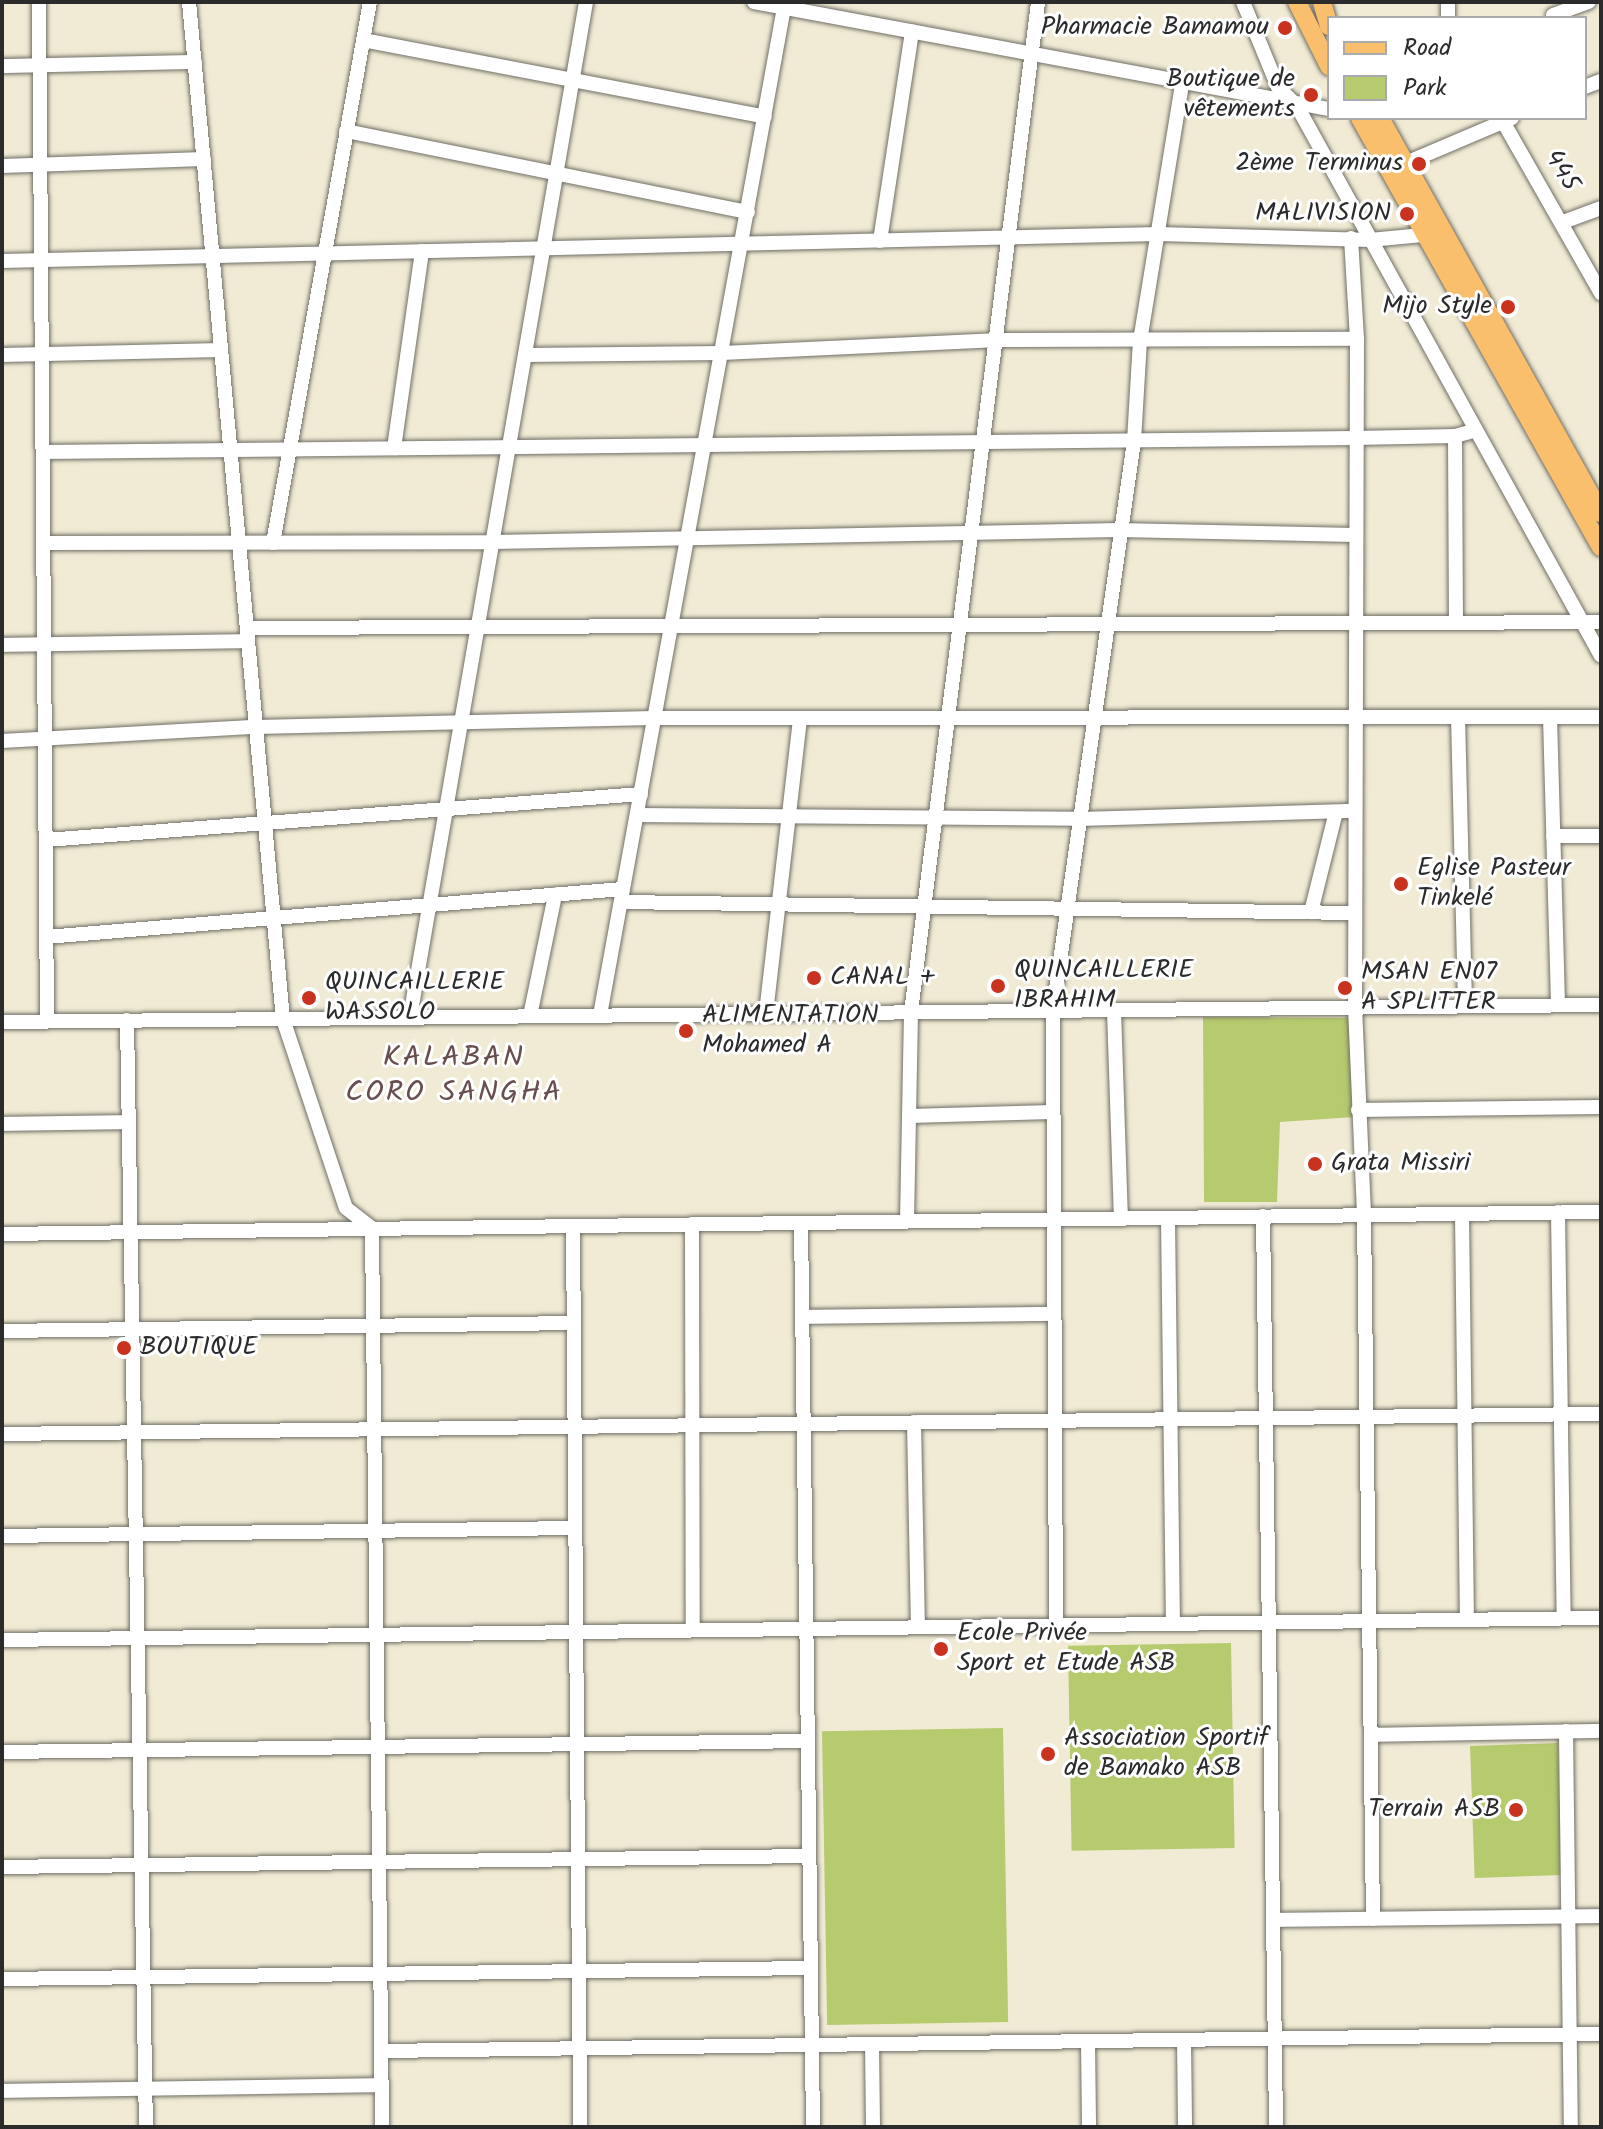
<!DOCTYPE html>
<meta charset="utf-8">
<style>
body{margin:0}
#map{position:relative;width:1603px;height:2129px;overflow:hidden;background:#f1ebd5;font-family:Kalam,sans-serif}
div>[style]{position:absolute}
.green>*{inset:0;background:#b6ca6e;transform-origin:0 0}
.roads{filter:drop-shadow(0 0 2px #706e66) drop-shadow(0 0 2px #706e66)}
.minor>*{height:14px;margin:-7px;padding:0 7px;transform-origin:7px;border-radius:7px;background:#fff}
.major>*{height:18px;margin:-9px;padding:0 9px;transform-origin:9px;border-radius:9px;background:#f9bf6d}
.dots>*{width:22px;height:22px;translate:-50% -50%;box-sizing:border-box;border:4px solid #fff;border-radius:50%}
span{translate:-50% -50%;white-space:nowrap;text-align:center;line-height:1.15;-webkit-text-stroke:6px #fff;paint-order:stroke}
.poi-label{font-size:26px;color:#2b2b2b}
.right{translate:-100% -50%;text-align:right}
.left{translate:0 -50%;text-align:left}
.street-label{font-size:26px;color:#2b2b2b}
.quarter-label{font-size:30px;color:#684f4e;letter-spacing:2px}
.frame{position:absolute;inset:0;border:4px solid #2b2b2b;pointer-events:none}
.legend{position:absolute;left:1327px;top:16px;width:260px;height:104px;box-sizing:border-box;background:#fff;border:2px solid #aaa;margin:0;padding:10px 14px;list-style:none;font-size:24px;color:#2b2b2b}
.legend li{display:flex;align-items:center;gap:16px;height:40px}
.legend b{width:40px;border:2px solid #aaa}
</style>
<div id="map">
<div class="green">
<div style="clip-path:polygon(1203px 1017px,1352px 1018px,1354px 1117px,1280px 1122px,1277px 1202px,1204px 1202px)"></div>
<div style="left:1231px;top:1643px;width:205px;height:163px;rotate:89deg"></div>
<div style="left:1003px;top:1728px;width:294px;height:181px;rotate:89deg"></div>
<div style="left:1558px;top:1743px;width:132px;height:88px;rotate:88deg"></div>
</div>
<div class="roads">
<div class="minor">
<div style="left:39px;top:2px;width:1019px;rotate:89.55deg"></div>
<div style="left:189px;top:2px;width:1021px;rotate:84.72deg"></div>
<div style="left:283px;top:1019px;width:199px;rotate:71.6deg"></div>
<div style="left:346px;top:1208px;width:33px;rotate:38deg"></div>
<div style="left:372px;top:1228px;width:899px;rotate:89.36deg"></div>
<div style="left:754px;top:2px;width:585px;rotate:10.54deg"></div>
<div style="left:1243px;top:2px;width:92px;rotate:67.6deg"></div>
<div style="left:1278px;top:87px;width:27px;rotate:45deg"></div>
<div style="left:1297px;top:106px;width:628px;rotate:61.07deg"></div>
<div style="left:1553px;top:15px;width:38px;rotate:-20deg"></div>
<div style="left:1448px;top:18px;width:16px;rotate:-90deg"></div>
<div style="left:363px;top:40px;width:409px;rotate:10.8deg"></div>
<div style="left:2px;top:66px;width:193px;rotate:-1.2deg"></div>
<div style="left:1585px;top:87px;width:17px;rotate:-21deg"></div>
<div style="left:1501px;top:118px;width:202px;rotate:60.3deg"></div>
<div style="left:346px;top:131px;width:410px;rotate:11.4deg"></div>
<div style="left:1406px;top:163px;width:115px;rotate:-23deg"></div>
<div style="left:2px;top:166px;width:202px;rotate:-2deg"></div>
<div style="left:1563px;top:222px;width:40px;rotate:-20.2deg"></div>
<div style="left:1351px;top:238px;width:101px;rotate:86.6deg"></div>
<div style="left:1357px;top:339px;width:668px;rotate:90.17deg"></div>
<div style="left:1355px;top:1007px;width:208px;rotate:87.5deg"></div>
<div style="left:1364px;top:1215px;width:704px;rotate:89.27deg"></div>
<div style="left:880px;top:241px;width:212px;rotate:-81.3deg"></div>
<div style="left:2px;top:261px;width:1157px;rotate:-1.34deg"></div>
<div style="left:1159px;top:234px;width:211px;rotate:1.6deg"></div>
<div style="left:1370px;top:240px;width:63px;rotate:-5.4deg"></div>
<div style="left:2px;top:355px;width:219px;rotate:-1.3deg"></div>
<div style="left:525px;top:355px;width:197px;rotate:-0.6deg"></div>
<div style="left:722px;top:353px;width:272px;rotate:-2.7deg"></div>
<div style="left:994px;top:340px;width:363px;rotate:-0.2deg"></div>
<div style="left:1455px;top:436px;width:186px;rotate:89.7deg"></div>
<div style="left:394px;top:448px;width:199px;rotate:-81.9deg"></div>
<div style="left:43px;top:452px;width:1312px;rotate:-0.61deg"></div>
<div style="left:1355px;top:438px;width:100px;rotate:-1.1deg"></div>
<div style="left:1455px;top:436px;width:20px;rotate:-15deg"></div>
<div style="left:43px;top:543px;width:449px;rotate:-0.1deg"></div>
<div style="left:492px;top:542px;width:626px;rotate:-1.1deg"></div>
<div style="left:1118px;top:530px;width:237px;rotate:1.2deg"></div>
<div style="left:273px;top:543px;width:550px;rotate:-79.84deg"></div>
<div style="left:247px;top:628px;width:1354px;rotate:-0.25deg"></div>
<div style="left:2px;top:645px;width:246px;rotate:-0.9deg"></div>
<div style="left:1458px;top:717px;width:289px;rotate:88.6deg"></div>
<div style="left:1550px;top:717px;width:288px;rotate:88.4deg"></div>
<div style="left:2px;top:741px;width:254px;rotate:-3.2deg"></div>
<div style="left:256px;top:727px;width:398px;rotate:-1.3deg"></div>
<div style="left:654px;top:718px;width:947px;rotate:-0.06deg"></div>
<div style="left:637px;top:815px;width:441px;rotate:0.5deg"></div>
<div style="left:1078px;top:819px;width:276px;rotate:-1.7deg"></div>
<div style="left:1553px;top:836px;width:48px"></div>
<div style="left:46px;top:840px;width:597px;rotate:-4.42deg"></div>
<div style="left:621px;top:902px;width:734px;rotate:0.86deg"></div>
<div style="left:1311px;top:912px;width:103px;rotate:-76deg"></div>
<div style="left:46px;top:937px;width:579px;rotate:-4.76deg"></div>
<div style="left:1114px;top:1010px;width:208px;rotate:88.1deg"></div>
<div style="left:766px;top:1013px;width:297px;rotate:-83.4deg"></div>
<div style="left:600px;top:1015px;width:1030px;rotate:-79.65deg"></div>
<div style="left:530px;top:1016px;width:124px;rotate:-78.3deg"></div>
<div style="left:410px;top:1017px;width:1030px;rotate:-80.16deg"></div>
<div style="left:127px;top:1020px;width:1107px;rotate:89.02deg"></div>
<div style="left:2px;top:1022px;width:1599px;rotate:-0.61deg"></div>
<div style="left:1358px;top:1110px;width:243px;rotate:-0.7deg"></div>
<div style="left:909px;top:1116px;width:143px;rotate:-1.6deg"></div>
<div style="left:2px;top:1124px;width:127px;rotate:-0.9deg"></div>
<div style="left:1558px;top:1212px;width:406px;rotate:89.2deg"></div>
<div style="left:1462px;top:1214px;width:405px;rotate:89.3deg"></div>
<div style="left:1263px;top:1216px;width:911px;rotate:89.18deg"></div>
<div style="left:1168px;top:1218px;width:406px;rotate:89.3deg"></div>
<div style="left:907px;top:1221px;width:209px;rotate:-88.9deg"></div>
<div style="left:911px;top:1012px;width:1018px;rotate:-82.83deg"></div>
<div style="left:801px;top:1223px;width:904px;rotate:89.24deg"></div>
<div style="left:692px;top:1224px;width:406px;rotate:89.9deg"></div>
<div style="left:573px;top:1226px;width:901px;rotate:89.55deg"></div>
<div style="left:2px;top:1234px;width:1599px;rotate:-0.79deg"></div>
<div style="left:802px;top:1317px;width:250px;rotate:-0.7deg"></div>
<div style="left:2px;top:1331px;width:572px;rotate:-0.8deg"></div>
<div style="left:914px;top:1422px;width:205px;rotate:88.9deg"></div>
<div style="left:2px;top:1434px;width:1599px;rotate:-0.72deg"></div>
<div style="left:2px;top:1536px;width:573px;rotate:-0.8deg"></div>
<div style="left:1056px;top:1625px;width:615px;rotate:-90.28deg"></div>
<div style="left:1053px;top:1010px;width:575px;rotate:-81.9deg"></div>
<div style="left:1134px;top:441px;width:100px;rotate:-86.6deg"></div>
<div style="left:1140px;top:341px;width:259px;rotate:-80.7deg"></div>
<div style="left:2px;top:1640px;width:1599px;rotate:-0.79deg"></div>
<div style="left:1566px;top:1731px;width:396px;rotate:89.3deg"></div>
<div style="left:1371px;top:1735px;width:230px;rotate:-1deg"></div>
<div style="left:2px;top:1752px;width:805px;rotate:-0.78deg"></div>
<div style="left:2px;top:1867px;width:807px;rotate:-0.78deg"></div>
<div style="left:1273px;top:1920px;width:328px;rotate:-0.7deg"></div>
<div style="left:2px;top:1979px;width:808px;rotate:-0.78deg"></div>
<div style="left:1184px;top:2040px;width:87px;rotate:89.3deg"></div>
<div style="left:1088px;top:2041px;width:86px;rotate:89.3deg"></div>
<div style="left:872px;top:2044px;width:83px;rotate:89.3deg"></div>
<div style="left:382px;top:2051px;width:1219px;rotate:-0.8deg"></div>
<div style="left:2px;top:2091px;width:380px;rotate:-0.9deg"></div>
</div>
<div class="major">
<div style="left:1297px;top:2px;width:72px;rotate:63.4deg"></div>
<div style="left:1322px;top:2px;width:25px;rotate:74deg"></div>
<div style="left:1360px;top:118px;width:492px;rotate:60.7deg"></div>
<div style="left:1380px;top:118px;width:453px;rotate:60.8deg"></div>
</div>
</div>
<div class="dots">
<div style="left:1285px;top:28px;background:#c8321e"></div>
<div style="left:1311px;top:95px;background:#c8321e"></div>
<div style="left:1419px;top:164px;background:#c8321e"></div>
<div style="left:1407px;top:214px;background:#c8321e"></div>
<div style="left:1508px;top:307px;background:#c8321e"></div>
<div style="left:1401px;top:884px;background:#c8321e"></div>
<div style="left:814px;top:978px;background:#c8321e"></div>
<div style="left:998px;top:986px;background:#c8321e"></div>
<div style="left:1345px;top:988px;background:#c8321e"></div>
<div style="left:309px;top:998px;background:#c8321e"></div>
<div style="left:686px;top:1031px;background:#c8321e"></div>
<div style="left:1315px;top:1164px;background:#c8321e"></div>
<div style="left:124px;top:1348px;background:#c8321e"></div>
<div style="left:941px;top:1649px;background:#c8321e"></div>
<div style="left:1048px;top:1754px;background:#c8321e"></div>
<div style="left:1516px;top:1810px;background:#c8321e"></div>
</div>
<div class="poi-label">
<span class="right" style="left:1269px;top:28px">Pharmacie Bamamou</span>
<span class="right" style="left:1295px;top:95px">Boutique de<br>vêtements</span>
<span class="right" style="left:1403px;top:164px">2ème Terminus</span>
<span class="right" style="left:1391px;top:214px">MALIVISION</span>
<span class="right" style="left:1492px;top:307px">Mijo Style</span>
<span class="left" style="left:1417px;top:884px">Eglise Pasteur<br>Tinkelé</span>
<span class="left" style="left:1014px;top:986px">QUINCAILLERIE<br>IBRAHIM</span>
<span class="left" style="left:1361px;top:988px">MSAN EN07<br>A SPLITTER</span>
<span class="left" style="left:830px;top:978px">CANAL +</span>
<span class="left" style="left:325px;top:998px">QUINCAILLERIE<br>WASSOLO</span>
<span class="left" style="left:702px;top:1031px">ALIMENTATION<br>Mohamed A</span>
<span class="left" style="left:1331px;top:1164px">Grata Missiri</span>
<span class="left" style="left:140px;top:1348px">BOUTIQUE</span>
<span class="left" style="left:957px;top:1649px">Ecole Privée<br>Sport et Etude ASB</span>
<span class="left" style="left:1064px;top:1754px">Association Sportif<br>de Bamako ASB</span>
<span class="right" style="left:1500px;top:1810px">Terrain ASB</span>
</div>
<div class="street-label">
<span style="left:1561px;top:171px;rotate:59deg">445</span>
</div>
<div class="quarter-label">
<span style="left:454px;top:1075px">KALABAN<br>CORO SANGHA</span>
</div>
<div class="frame"></div>
<ul class="legend">
<li><b style="height:10px;background:#f9bf6d"></b>Road</li>
<li><b style="height:22px;background:#b6ca6e"></b>Park</li>
</ul>
</div>
